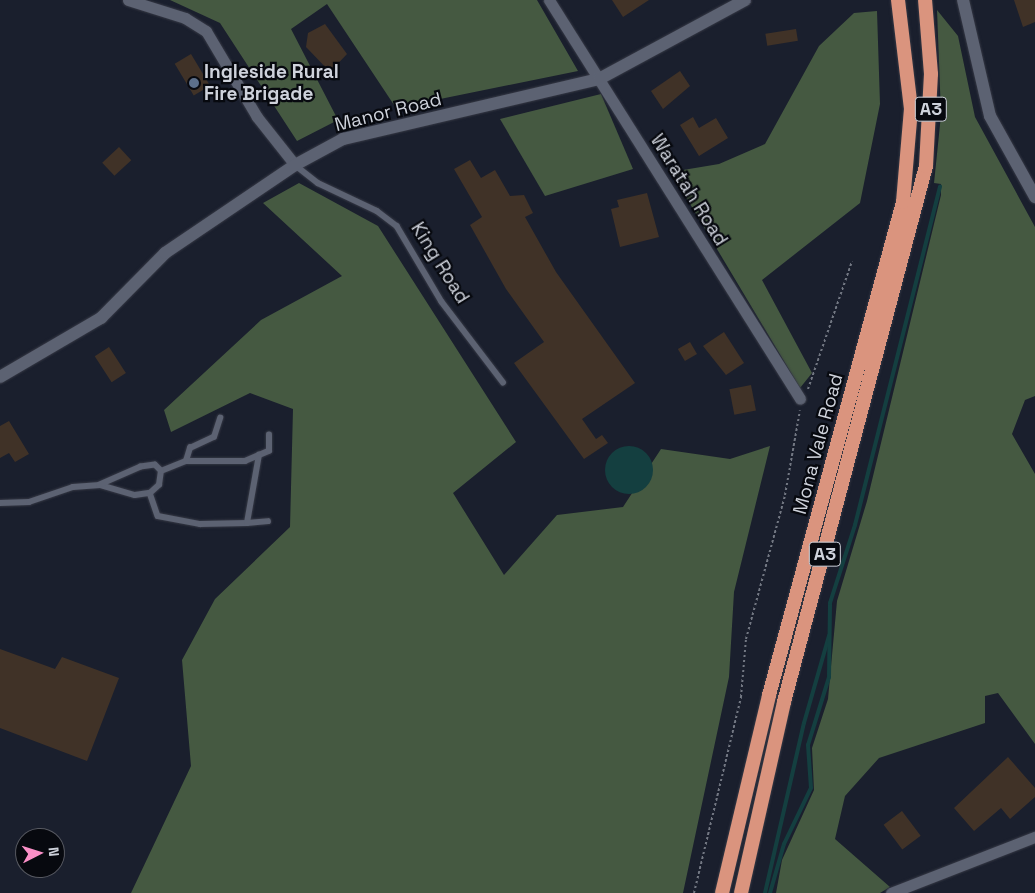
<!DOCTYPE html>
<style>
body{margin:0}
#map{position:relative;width:1035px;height:893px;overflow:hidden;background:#1a1f2d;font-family:"Space Grotesk",sans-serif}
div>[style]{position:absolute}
.forest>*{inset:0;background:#455941}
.water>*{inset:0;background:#143f40}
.round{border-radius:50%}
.stream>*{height:4px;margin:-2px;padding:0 2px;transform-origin:2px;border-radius:2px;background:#143f40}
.building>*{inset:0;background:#403227;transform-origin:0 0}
.path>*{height:2px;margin-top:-1px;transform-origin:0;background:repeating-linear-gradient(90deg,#737883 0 2.5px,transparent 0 5px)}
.roads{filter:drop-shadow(0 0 1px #363945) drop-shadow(0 0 1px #363945)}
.service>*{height:5.5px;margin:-2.75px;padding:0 2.75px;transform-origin:2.75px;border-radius:2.75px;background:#5c6272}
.minor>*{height:11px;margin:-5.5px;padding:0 5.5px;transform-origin:5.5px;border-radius:5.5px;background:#5c6272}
.tertiary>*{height:12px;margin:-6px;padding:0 6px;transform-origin:6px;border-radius:6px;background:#5c6272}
.trunk>*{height:14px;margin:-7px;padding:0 7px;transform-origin:7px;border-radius:7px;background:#da947e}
.dots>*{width:14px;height:14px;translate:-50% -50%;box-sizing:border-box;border:2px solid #07090f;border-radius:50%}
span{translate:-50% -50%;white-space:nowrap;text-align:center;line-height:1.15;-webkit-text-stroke:4.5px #07090f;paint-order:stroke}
.shield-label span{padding:1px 4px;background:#07090f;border:1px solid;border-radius:4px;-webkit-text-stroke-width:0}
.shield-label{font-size:18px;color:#ced2db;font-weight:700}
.poi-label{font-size:19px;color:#ced2db;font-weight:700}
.left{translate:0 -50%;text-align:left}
.street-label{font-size:19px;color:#ced2db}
.north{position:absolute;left:15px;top:828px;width:50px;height:50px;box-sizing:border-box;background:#07090f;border:1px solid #575961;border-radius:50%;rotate:85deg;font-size:14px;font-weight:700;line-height:20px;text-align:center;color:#ced2db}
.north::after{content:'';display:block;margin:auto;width:18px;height:22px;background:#fa8fc7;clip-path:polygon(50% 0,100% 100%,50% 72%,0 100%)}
</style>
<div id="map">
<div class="forest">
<div style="clip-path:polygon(170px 0,537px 0,578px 71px,396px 108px,327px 4px,291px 29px,338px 120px,297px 141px,220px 23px)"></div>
<div style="clip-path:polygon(937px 10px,958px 36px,975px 117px,1035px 227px,1035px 396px,1025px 400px,1012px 434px,1035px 474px,1035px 744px,998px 693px,985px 696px,985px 723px,879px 758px,845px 796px,835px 839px,890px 887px,880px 893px,776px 893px,782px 860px,814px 790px,812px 748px,828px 699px,837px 601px,867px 501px,941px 195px,941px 184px,934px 183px,941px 115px)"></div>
<div style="clip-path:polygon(877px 11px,880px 104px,860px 203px,762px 280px,812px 373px,800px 388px,671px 172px,719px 164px,765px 144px,819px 46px,854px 13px)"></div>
<div style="clip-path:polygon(601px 94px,633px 169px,545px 196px,500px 119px)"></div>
<div style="clip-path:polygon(299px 183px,378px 226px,516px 442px,453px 493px,504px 575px,557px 515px,623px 507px,661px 449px,730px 459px,770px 446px,734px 592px,729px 677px,683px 893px,131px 893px,191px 766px,182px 660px,215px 599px,290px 527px,293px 409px,250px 393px,171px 432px,164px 410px,261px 320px,342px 276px,263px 203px)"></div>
</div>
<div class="water">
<div class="round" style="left:605px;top:446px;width:48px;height:48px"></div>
</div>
<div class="stream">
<div style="left:765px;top:893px;width:174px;rotate:-77.1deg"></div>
<div style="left:804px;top:723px;width:91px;rotate:-74deg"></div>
<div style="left:770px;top:893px;width:51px;rotate:-74.1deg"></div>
<div style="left:784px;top:844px;width:62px;rotate:-64.3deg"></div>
<div style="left:811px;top:788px;width:43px;rotate:-94deg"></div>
<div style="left:808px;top:745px;width:71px;rotate:-72.8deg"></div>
<div style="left:829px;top:677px;width:74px;rotate:-89.2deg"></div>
<div style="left:830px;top:603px;width:82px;rotate:-72.2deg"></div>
<div style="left:855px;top:525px;width:349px;rotate:-75.9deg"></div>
</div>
<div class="building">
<div style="clip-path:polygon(612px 0,649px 0,623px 17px)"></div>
<div style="clip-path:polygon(1014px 0,1035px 0,1035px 22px,1023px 27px)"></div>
<div style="clip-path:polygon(325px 24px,347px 54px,330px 72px,306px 47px,308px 33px)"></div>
<div style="left:796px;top:29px;width:12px;height:31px;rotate:81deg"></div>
<div style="left:191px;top:54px;width:37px;height:19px;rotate:59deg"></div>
<div style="clip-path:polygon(680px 71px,690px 86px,663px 109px,651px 91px)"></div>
<div style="clip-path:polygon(693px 117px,699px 128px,716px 118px,728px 138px,699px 156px,680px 125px)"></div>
<div style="left:119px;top:147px;width:18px;height:23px;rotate:47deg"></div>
<div style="clip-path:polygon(470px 160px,481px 178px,495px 170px,510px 196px,524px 195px,533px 213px,525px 217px,556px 272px,635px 383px,582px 419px,596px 439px,602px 435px,608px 443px,584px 459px,514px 363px,544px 342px,506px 289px,470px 225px,482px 217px,454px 169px)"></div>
<div style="clip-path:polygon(647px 193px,659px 237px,620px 247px,611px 209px,619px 207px,617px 200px)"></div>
<div style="clip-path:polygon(724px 332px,744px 363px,726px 375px,703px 346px)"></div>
<div style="left:690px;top:342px;width:14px;height:14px;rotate:60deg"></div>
<div style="left:109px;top:347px;width:31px;height:17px;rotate:57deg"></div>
<div style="left:751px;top:385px;width:26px;height:22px;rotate:79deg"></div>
<div style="clip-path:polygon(9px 421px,29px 454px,15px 462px,9px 453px,0 458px,0 426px)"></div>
<div style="clip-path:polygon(0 649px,55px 669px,62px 657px,119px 678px,87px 761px,0 728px)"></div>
<div style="clip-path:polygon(1008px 757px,1035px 788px,1035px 797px,1010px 819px,1001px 808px,974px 831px,954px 808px)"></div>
<div style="left:902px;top:811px;width:31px;height:23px;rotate:53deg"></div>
</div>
<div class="path">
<div style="left:808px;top:389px;width:135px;rotate:-71deg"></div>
<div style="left:694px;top:893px;width:202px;rotate:-76.5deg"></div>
<div style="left:741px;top:697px;width:58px;rotate:-85.1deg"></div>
<div style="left:746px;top:639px;width:149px;rotate:-74.8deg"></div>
<div style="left:785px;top:495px;width:86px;rotate:-80deg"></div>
</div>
<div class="roads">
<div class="service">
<div style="left:295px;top:165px;width:29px;rotate:38deg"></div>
<div style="left:318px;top:183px;width:65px;rotate:25.4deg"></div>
<div style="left:377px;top:211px;width:25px;rotate:37deg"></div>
<div style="left:397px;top:226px;width:88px;rotate:59.4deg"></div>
<div style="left:442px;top:302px;width:101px;rotate:52.7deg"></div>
<div style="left:186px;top:461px;width:59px"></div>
<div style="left:245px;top:461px;width:26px;rotate:-23deg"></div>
<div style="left:269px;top:451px;width:16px;rotate:-90deg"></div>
<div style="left:161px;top:471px;width:27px;rotate:-22deg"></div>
<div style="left:186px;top:461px;width:14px;rotate:-73deg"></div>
<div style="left:190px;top:448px;width:26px;rotate:-25deg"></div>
<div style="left:214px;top:437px;width:20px;rotate:-72deg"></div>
<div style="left:150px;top:493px;width:24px;rotate:71deg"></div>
<div style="left:158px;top:516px;width:43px;rotate:10.8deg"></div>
<div style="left:200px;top:524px;width:47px;rotate:-1.2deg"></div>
<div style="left:247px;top:523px;width:69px;rotate:-80deg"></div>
<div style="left:0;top:503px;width:29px;rotate:-2deg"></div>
<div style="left:29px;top:502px;width:46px;rotate:-18.8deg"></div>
<div style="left:73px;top:487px;width:27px;rotate:-4deg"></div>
<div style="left:100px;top:485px;width:36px;rotate:16deg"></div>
<div style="left:135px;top:495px;width:15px;rotate:-8deg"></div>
<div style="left:150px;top:493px;width:12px;rotate:-42deg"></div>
<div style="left:159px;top:485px;width:14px;rotate:-82deg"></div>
<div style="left:161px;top:471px;width:8px;rotate:-135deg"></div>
<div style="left:155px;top:465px;width:14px;rotate:172deg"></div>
<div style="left:141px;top:467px;width:45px;rotate:156.3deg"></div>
<div style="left:247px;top:523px;width:21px;rotate:-5deg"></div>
</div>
<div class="minor">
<div style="left:128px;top:0;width:60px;rotate:17.5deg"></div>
<div style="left:185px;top:18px;width:25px;rotate:32deg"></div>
<div style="left:206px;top:31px;width:100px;rotate:59.3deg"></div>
<div style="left:257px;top:117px;width:61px;rotate:51.6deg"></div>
<div style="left:549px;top:0;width:471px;rotate:57.8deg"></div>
<div style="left:891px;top:893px;width:155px;rotate:-21.3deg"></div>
</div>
<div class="tertiary">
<div style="left:963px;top:0;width:119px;rotate:76.9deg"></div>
<div style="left:990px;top:116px;width:93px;rotate:60.9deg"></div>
<div style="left:0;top:377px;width:117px;rotate:-30.3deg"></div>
<div style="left:101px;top:318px;width:91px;rotate:-45.4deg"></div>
<div style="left:165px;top:253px;width:157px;rotate:-34.1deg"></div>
<div style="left:295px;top:165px;width:55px;rotate:-28.4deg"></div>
<div style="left:343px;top:139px;width:263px;rotate:-13.2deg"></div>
<div style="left:599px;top:79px;width:166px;rotate:-28.4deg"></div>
</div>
<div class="trunk">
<div style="left:722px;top:893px;width:204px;rotate:-76.6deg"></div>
<div style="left:769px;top:695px;width:511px;rotate:-74.79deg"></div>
<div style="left:903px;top:202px;width:93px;rotate:-85.1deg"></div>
<div style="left:911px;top:109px;width:110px;rotate:-96.8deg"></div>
<div style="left:741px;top:893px;width:196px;rotate:-77.3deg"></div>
<div style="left:784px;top:702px;width:554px;rotate:-75.16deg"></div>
<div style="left:926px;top:166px;width:92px;rotate:-86.9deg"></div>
<div style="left:931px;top:74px;width:74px;rotate:-94.6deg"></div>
</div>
</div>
<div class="dots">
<div style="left:194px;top:83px;background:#5c6f8a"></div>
</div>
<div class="shield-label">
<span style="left:931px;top:109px">A3</span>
<span style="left:825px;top:554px">A3</span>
</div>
<div class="poi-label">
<span class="left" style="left:204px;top:83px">Ingleside Rural<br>Fire Brigade</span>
</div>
<div class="street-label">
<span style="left:388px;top:112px;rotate:-14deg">Manor Road</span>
<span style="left:689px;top:190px;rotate:58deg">Waratah Road</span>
<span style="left:440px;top:263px;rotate:58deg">King Road</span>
<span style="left:818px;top:444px;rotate:-75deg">Mona Vale Road</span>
</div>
<div class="north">N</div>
</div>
